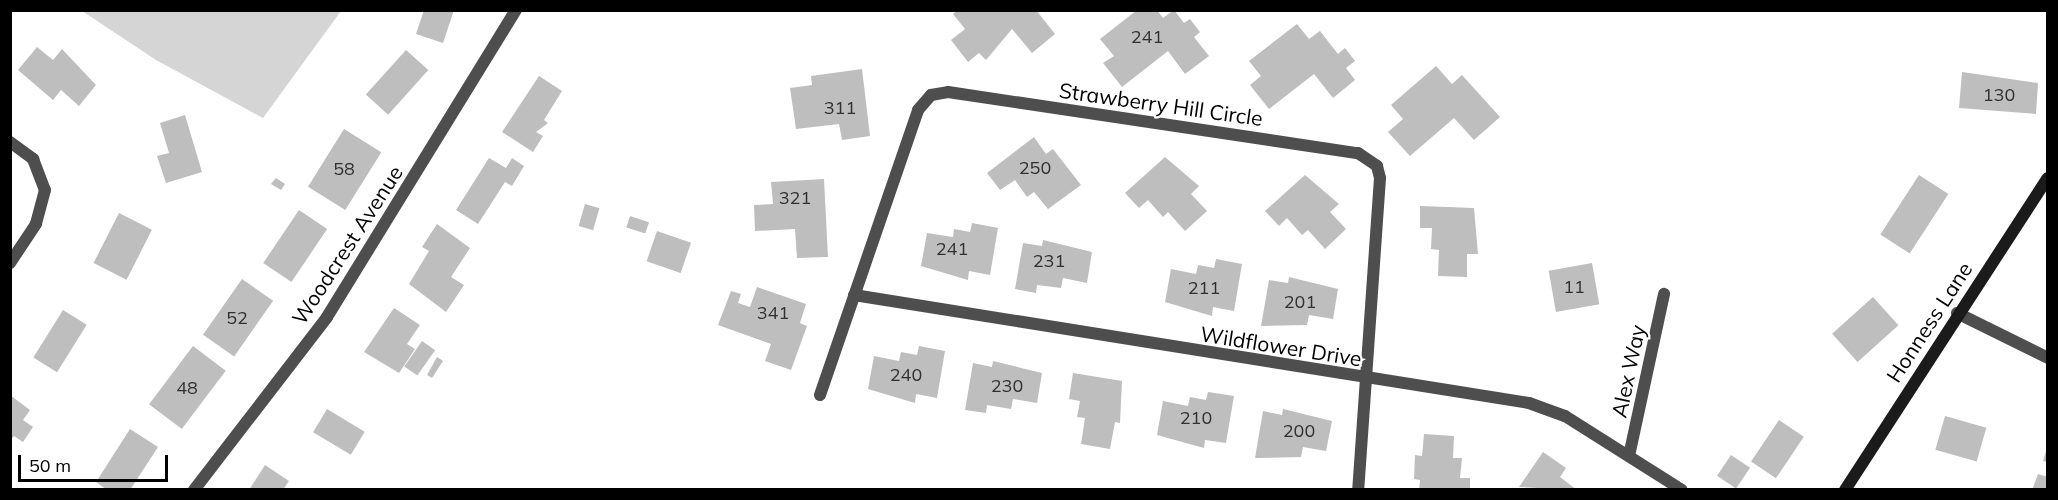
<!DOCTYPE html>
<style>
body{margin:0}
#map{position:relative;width:2058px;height:500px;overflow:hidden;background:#fff;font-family:Mulish,sans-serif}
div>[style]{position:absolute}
.green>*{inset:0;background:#d5d5d5}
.building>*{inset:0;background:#bebebe;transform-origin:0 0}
.street>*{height:12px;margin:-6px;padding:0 6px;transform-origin:6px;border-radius:6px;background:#4e4e4e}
.secondary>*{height:12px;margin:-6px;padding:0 6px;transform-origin:6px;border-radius:6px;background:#1b1b1b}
span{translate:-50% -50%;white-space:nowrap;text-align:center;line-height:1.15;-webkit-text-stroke:4.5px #fff;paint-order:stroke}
.number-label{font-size:18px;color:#303030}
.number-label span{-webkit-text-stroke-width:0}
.street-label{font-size:21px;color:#000}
.frame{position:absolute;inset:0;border:12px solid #000;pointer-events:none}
.scale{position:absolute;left:18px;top:455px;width:150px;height:27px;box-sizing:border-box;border:3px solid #000;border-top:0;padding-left:8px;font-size:18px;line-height:21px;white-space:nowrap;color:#000;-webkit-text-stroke:4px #fff;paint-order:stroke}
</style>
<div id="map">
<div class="green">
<div style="clip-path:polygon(82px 11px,341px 11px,263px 118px,156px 60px)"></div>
</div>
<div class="building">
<div style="clip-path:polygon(424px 10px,454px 10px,443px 43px,416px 34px)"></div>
<div style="clip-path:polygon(958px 10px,1036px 10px,1055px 34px,1032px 53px,1012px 29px,986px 60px,979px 53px,968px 62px,951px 40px,965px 29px,953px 14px)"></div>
<div style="clip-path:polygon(1137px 10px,1157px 10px,1163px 18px,1174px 10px,1184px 23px,1190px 19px,1200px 32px,1194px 37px,1209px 56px,1185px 74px,1168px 51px,1122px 87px,1103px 63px,1114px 56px,1100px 39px)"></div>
<div style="clip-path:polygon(1297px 24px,1309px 39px,1320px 31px,1338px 54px,1345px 48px,1355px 61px,1346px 68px,1355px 80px,1333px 98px,1314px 74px,1269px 109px,1250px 85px,1261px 76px,1249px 61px)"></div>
<div style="clip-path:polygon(37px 47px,53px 60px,62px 49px,96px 85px,79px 106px,61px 90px,53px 100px,18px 70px)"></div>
<div style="left:406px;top:50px;width:30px;height:60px;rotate:42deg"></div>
<div style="clip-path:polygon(1436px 66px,1452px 84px,1462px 75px,1500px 117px,1474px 140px,1454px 118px,1410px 156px,1388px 132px,1403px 119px,1391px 105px)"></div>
<div style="clip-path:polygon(862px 69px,870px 136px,842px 140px,839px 124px,796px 129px,790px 88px,812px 85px,811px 76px)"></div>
<div style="clip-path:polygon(1962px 72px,2038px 83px,2036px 114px,1959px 108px)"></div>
<div style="clip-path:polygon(539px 76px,562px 91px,544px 120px,548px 123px,536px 132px,543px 136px,533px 152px,502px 132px)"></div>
<div style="clip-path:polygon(185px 115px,202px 172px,166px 183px,157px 156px,169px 153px,160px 123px)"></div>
<div style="left:344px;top:129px;width:44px;height:68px;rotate:32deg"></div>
<div style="clip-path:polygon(1034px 137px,1046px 154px,1053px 149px,1081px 185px,1048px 209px,1034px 192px,1027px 197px,1015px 180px,1000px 190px,987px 173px)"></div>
<div style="clip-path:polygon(1165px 157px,1199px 186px,1191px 194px,1207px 211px,1185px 231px,1168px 212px,1163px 217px,1148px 200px,1139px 208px,1125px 193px)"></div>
<div style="clip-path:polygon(489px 158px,506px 168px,512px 158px,524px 166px,512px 186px,505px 182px,478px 224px,456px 210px)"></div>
<div style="clip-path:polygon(1305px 175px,1339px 204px,1330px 212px,1346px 229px,1325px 249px,1308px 230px,1302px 235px,1287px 218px,1279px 226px,1265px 211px)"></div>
<div style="left:1919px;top:175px;width:35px;height:71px;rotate:33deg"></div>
<div style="clip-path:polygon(276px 178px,285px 184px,281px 190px,271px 184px)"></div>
<div style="clip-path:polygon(824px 179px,828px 257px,797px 258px,795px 229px,755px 231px,754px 205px,773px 204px,771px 182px)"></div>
<div style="left:585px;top:204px;width:15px;height:23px;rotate:16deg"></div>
<div style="clip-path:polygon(1420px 206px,1474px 208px,1478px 254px,1467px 254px,1467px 277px,1438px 276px,1439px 250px,1431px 249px,1432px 228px,1420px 228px)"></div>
<div style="left:299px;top:210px;width:34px;height:64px;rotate:34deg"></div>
<div style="left:119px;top:213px;width:37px;height:56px;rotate:27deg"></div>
<div style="left:630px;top:216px;width:20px;height:12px;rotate:18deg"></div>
<div style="clip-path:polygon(972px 223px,998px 228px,990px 275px,969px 271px,968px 280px,921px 266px,927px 233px,953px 237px,954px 229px,970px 232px)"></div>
<div style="clip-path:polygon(437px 224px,470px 248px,451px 277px,464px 285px,446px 312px,409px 284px,429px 251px,422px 247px)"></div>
<div style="left:657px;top:231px;width:36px;height:32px;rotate:19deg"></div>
<div style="clip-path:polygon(1043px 240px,1092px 252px,1087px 283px,1063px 278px,1061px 288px,1037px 285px,1036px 293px,1015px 289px,1023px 243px,1042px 246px)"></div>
<div style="clip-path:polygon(1216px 259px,1242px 264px,1234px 311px,1213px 307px,1212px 316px,1165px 302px,1171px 269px,1196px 274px,1198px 265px,1214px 268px)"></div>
<div style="left:1592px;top:263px;width:42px;height:44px;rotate:80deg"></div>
<div style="clip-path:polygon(1289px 277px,1338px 289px,1333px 319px,1309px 315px,1307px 325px,1261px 326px,1269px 280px,1288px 283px)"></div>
<div style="left:242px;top:279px;width:38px;height:68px;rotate:35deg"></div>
<div style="clip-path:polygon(757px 287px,806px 304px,800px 323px,807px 326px,791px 370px,765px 361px,771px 344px,718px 325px,731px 291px,741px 294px,738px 303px,750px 307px)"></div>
<div style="left:1873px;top:297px;width:38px;height:55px;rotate:48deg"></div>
<div style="clip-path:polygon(394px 308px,420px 325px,407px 344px,415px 349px,399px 373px,364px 352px)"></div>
<div style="left:63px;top:310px;width:28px;height:56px;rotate:32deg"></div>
<div style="left:422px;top:341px;width:16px;height:31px;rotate:35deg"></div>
<div style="left:193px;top:346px;width:41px;height:73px;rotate:37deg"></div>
<div style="clip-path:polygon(919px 346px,945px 351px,937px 398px,916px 394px,915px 403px,868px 389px,874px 356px,899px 361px,901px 352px,917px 355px)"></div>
<div style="clip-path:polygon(437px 357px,443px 361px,432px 378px,427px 375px)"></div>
<div style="clip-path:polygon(993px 361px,1042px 373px,1037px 403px,1013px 399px,1011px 409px,987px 405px,986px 413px,965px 410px,973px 363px,992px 367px)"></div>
<div style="clip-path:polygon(1073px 373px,1122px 381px,1120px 423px,1115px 422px,1110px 449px,1081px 444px,1085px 418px,1077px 417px,1080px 401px,1069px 399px)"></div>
<div style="clip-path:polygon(1208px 392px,1234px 396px,1226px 443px,1205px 440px,1204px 448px,1157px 435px,1163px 401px,1188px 406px,1190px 397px,1206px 400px)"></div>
<div style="clip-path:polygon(10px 395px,30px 410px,23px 420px,33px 427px,23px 442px,14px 436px,10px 441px)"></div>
<div style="left:327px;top:409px;width:44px;height:27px;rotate:31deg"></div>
<div style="clip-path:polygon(1283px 409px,1332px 421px,1326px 451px,1303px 447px,1301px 457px,1255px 458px,1263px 411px,1282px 415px)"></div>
<div style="left:1945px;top:416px;width:43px;height:35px;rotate:16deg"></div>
<div style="left:1779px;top:420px;width:30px;height:50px;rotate:34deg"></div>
<div style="clip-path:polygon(130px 429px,158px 447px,130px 490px,107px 490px,96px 482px)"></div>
<div style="clip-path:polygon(1424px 434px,1454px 436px,1453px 458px,1462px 458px,1460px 478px,1470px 478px,1470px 490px,1419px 490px,1420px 480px,1414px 479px,1415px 455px,1422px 456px)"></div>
<div style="clip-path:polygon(2047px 448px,2048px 448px,2048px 462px,2043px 461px)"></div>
<div style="clip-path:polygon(1543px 452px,1566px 468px,1560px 477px,1577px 490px,1519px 487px)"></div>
<div style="left:1731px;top:455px;width:23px;height:25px;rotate:34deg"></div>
<div style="clip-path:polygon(265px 465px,289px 481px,283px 490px,249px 490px)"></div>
<div style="clip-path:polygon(2038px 474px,2048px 477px,2048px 490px,2032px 490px)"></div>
</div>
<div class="street">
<div style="left:10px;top:142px;width:29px;rotate:36deg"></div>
<div style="left:33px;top:159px;width:33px;rotate:69deg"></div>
<div style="left:45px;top:190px;width:35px;rotate:105deg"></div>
<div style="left:36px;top:224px;width:47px;rotate:123.7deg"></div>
<div style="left:854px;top:295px;width:684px;rotate:9.09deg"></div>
<div style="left:1529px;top:403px;width:38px;rotate:20deg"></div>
<div style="left:1565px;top:416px;width:138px;rotate:32.3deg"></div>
<div style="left:1957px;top:313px;width:102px;rotate:26.3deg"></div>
<div style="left:820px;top:395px;width:301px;rotate:-71deg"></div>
<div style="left:918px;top:110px;width:20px;rotate:-49deg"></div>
<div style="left:931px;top:95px;width:17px;rotate:-10deg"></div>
<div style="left:948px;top:92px;width:415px;rotate:8.5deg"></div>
<div style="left:1358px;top:153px;width:23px;rotate:34deg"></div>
<div style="left:1377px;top:166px;width:12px;rotate:76deg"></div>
<div style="left:1380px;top:178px;width:313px;rotate:94deg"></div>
<div style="left:1629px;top:456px;width:166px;rotate:-77.8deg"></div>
<div style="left:194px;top:490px;width:218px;rotate:-52.4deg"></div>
<div style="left:327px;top:317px;width:361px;rotate:-58.4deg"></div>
</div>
<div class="secondary">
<div style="left:1845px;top:490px;width:372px;rotate:-57deg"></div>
</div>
<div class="number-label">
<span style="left:1147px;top:37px">241</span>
<span style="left:1999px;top:95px">130</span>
<span style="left:840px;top:108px">311</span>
<span style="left:1035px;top:168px">250</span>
<span style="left:344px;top:169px">58</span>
<span style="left:795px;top:198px">321</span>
<span style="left:952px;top:249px">241</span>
<span style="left:1049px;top:261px">231</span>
<span style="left:1574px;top:287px">11</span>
<span style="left:1204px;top:288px">211</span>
<span style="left:1300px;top:302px">201</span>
<span style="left:773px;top:313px">341</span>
<span style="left:237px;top:318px">52</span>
<span style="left:906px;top:375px">240</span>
<span style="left:1007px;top:386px">230</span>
<span style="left:187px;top:388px">48</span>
<span style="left:1196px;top:418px">210</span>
<span style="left:1299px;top:431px">200</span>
</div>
<div class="street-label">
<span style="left:1161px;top:104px;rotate:8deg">Strawberry Hill Circle</span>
<span style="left:347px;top:245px;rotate:-57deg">Woodcrest Avenue</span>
<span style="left:1929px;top:322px;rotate:-57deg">Honness Lane</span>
<span style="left:1281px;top:346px;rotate:9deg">Wildflower Drive</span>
<span style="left:1628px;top:371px;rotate:-78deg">Alex Way</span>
</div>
<div class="frame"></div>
<div class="scale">50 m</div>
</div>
